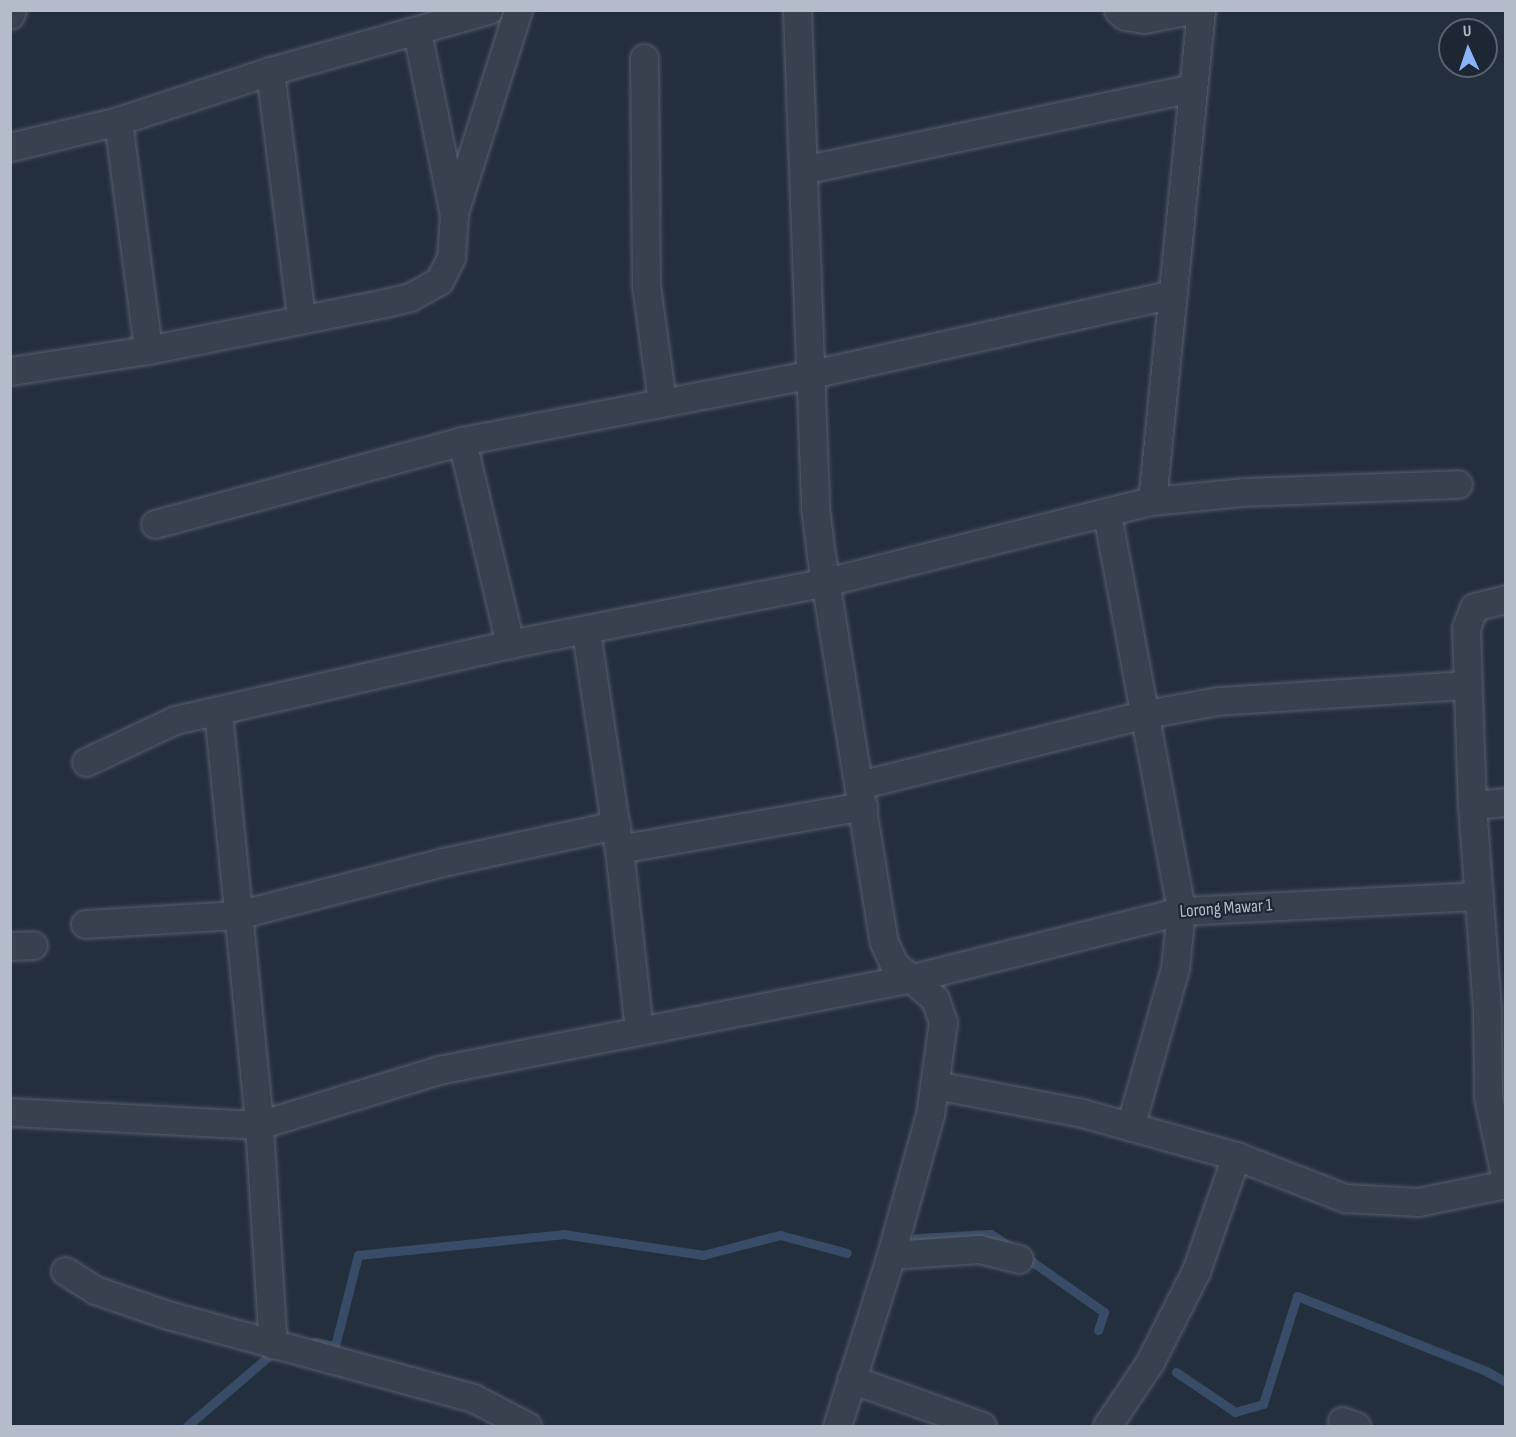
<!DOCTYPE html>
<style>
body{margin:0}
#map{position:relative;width:1516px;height:1437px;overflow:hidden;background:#242f3e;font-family:"Sofia Sans Condensed",sans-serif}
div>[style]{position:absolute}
.stream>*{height:9px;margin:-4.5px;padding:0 4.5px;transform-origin:4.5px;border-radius:4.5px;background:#394c67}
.roads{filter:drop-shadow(0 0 2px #565f6c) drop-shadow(0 0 2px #565f6c)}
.minor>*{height:27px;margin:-13.5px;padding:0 13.5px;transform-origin:13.5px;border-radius:13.5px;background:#38414e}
span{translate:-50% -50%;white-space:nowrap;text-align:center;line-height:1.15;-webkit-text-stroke:4.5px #1d2633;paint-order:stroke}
.street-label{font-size:18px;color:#b4bcc9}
.frame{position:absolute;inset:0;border:12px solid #b4bcc9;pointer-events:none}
.north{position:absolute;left:1438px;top:18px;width:60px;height:60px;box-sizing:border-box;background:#1d2633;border:2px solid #59626f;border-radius:50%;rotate:357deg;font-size:16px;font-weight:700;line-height:24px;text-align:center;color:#b4bcc9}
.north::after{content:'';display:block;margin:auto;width:21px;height:27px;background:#8ab4f8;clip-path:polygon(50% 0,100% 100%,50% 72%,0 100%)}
</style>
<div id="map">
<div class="stream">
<div style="left:917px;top:1238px;width:74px;rotate:-3.1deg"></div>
<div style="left:991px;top:1234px;width:23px;rotate:34deg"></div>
<div style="left:1024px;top:1256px;width:98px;rotate:35deg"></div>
<div style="left:1104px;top:1312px;width:19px;rotate:108deg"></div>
<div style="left:314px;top:1342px;width:21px;rotate:11deg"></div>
<div style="left:335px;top:1346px;width:94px;rotate:-75.8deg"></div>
<div style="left:358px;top:1255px;width:206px;rotate:-5.8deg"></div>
<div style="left:563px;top:1234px;width:142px;rotate:8.5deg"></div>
<div style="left:703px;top:1255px;width:80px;rotate:-14.6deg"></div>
<div style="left:780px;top:1235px;width:69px;rotate:15deg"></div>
<div style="left:1176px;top:1372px;width:71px;rotate:34.1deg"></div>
<div style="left:1235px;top:1412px;width:29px;rotate:-16deg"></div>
<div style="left:1263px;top:1404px;width:113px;rotate:-72.5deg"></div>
<div style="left:1297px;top:1296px;width:203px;rotate:21.6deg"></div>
<div style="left:1486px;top:1371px;width:23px;rotate:29deg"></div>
<div style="left:187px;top:1426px;width:117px;rotate:-40.5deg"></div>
</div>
<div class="roads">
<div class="minor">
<div style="left:797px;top:10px;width:497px;rotate:87.9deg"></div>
<div style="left:815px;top:507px;width:48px;rotate:82.9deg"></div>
<div style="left:821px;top:555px;width:392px;rotate:80.8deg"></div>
<div style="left:884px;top:942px;width:24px;rotate:66deg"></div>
<div style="left:894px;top:964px;width:54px;rotate:40.5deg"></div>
<div style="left:935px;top:999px;width:24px;rotate:71deg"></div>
<div style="left:943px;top:1022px;width:93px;rotate:98deg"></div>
<div style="left:930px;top:1114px;width:146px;rotate:105.5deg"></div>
<div style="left:891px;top:1255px;width:179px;rotate:107.5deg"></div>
<div style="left:1118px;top:10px;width:9px;rotate:41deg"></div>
<div style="left:1125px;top:16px;width:19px;rotate:9deg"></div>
<div style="left:1144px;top:19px;width:47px;rotate:-11.1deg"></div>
<div style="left:10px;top:15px;width:5px;rotate:-68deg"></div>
<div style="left:644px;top:58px;width:227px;rotate:89.5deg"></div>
<div style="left:646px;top:285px;width:118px;rotate:82.2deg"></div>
<div style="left:270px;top:71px;width:249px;rotate:82.8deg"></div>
<div style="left:118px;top:121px;width:231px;rotate:82.5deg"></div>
<div style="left:10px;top:147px;width:111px;rotate:-13.5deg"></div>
<div style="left:118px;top:121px;width:160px;rotate:-18.2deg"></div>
<div style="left:270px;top:71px;width:227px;rotate:-15.6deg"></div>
<div style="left:803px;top:170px;width:398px;rotate:-11.9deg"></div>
<div style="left:454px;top:213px;width:213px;rotate:-72.5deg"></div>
<div style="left:10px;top:371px;width:140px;rotate:-8.7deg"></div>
<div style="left:148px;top:350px;width:242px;rotate:-11.2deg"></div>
<div style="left:385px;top:303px;width:26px;rotate:-13deg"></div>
<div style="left:410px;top:297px;width:33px;rotate:-29deg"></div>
<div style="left:439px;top:281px;width:27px;rotate:-63deg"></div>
<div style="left:451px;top:257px;width:42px;rotate:-85.9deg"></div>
<div style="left:454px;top:215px;width:188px;rotate:-101.4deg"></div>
<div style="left:462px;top:441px;width:209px;rotate:76.7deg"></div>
<div style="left:1152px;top:501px;width:493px;rotate:-84.3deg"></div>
<div style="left:1107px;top:514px;width:404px;rotate:79.4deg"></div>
<div style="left:1181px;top:911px;width:57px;rotate:96deg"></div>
<div style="left:1175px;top:968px;width:165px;rotate:105.8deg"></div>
<div style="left:155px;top:524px;width:318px;rotate:-15.1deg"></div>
<div style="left:462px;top:441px;width:356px;rotate:-10.8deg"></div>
<div style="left:812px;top:374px;width:369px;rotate:-12.5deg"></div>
<div style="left:1506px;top:599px;width:33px;rotate:166deg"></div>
<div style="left:1474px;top:607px;width:22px;rotate:111deg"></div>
<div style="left:1466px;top:628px;width:177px;rotate:88.1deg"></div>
<div style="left:1472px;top:805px;width:205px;rotate:85.8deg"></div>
<div style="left:1487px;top:1009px;width:88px;rotate:89.3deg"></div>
<div style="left:1488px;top:1097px;width:85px;rotate:77.8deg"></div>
<div style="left:586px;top:632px;width:219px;rotate:81.4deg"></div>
<div style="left:619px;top:849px;width:182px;rotate:83.7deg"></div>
<div style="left:218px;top:711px;width:416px;rotate:84.3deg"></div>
<div style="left:259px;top:1125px;width:220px;rotate:86.4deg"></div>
<div style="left:86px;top:762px;width:98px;rotate:-25.3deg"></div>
<div style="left:175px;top:720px;width:344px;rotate:-12.8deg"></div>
<div style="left:510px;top:644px;width:322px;rotate:-11.1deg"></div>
<div style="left:826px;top:582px;width:336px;rotate:-14deg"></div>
<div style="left:1152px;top:501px;width:91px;rotate:-5.6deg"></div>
<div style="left:1243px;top:492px;width:215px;rotate:-2.1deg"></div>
<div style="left:859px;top:785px;width:296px;rotate:-13.9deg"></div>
<div style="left:1146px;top:714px;width:73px;rotate:-10.2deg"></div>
<div style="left:1218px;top:701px;width:249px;rotate:-3.7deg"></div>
<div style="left:1472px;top:805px;width:34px;rotate:-5deg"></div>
<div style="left:619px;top:849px;width:248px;rotate:-10deg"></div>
<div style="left:85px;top:924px;width:152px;rotate:-3.4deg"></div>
<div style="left:237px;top:915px;width:213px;rotate:-14.4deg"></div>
<div style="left:443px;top:862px;width:177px;rotate:-12.1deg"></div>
<div style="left:10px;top:946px;width:23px;rotate:-2deg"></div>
<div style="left:935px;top:1085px;width:150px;rotate:10.8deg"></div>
<div style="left:1082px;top:1113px;width:160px;rotate:15.6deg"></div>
<div style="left:1236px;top:1156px;width:117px;rotate:21.1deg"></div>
<div style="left:1345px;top:1198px;width:73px;rotate:3.1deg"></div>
<div style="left:1418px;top:1202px;width:90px;rotate:-11.6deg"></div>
<div style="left:10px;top:1112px;width:249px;rotate:3deg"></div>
<div style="left:259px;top:1125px;width:188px;rotate:-17deg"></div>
<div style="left:439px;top:1070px;width:478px;rotate:-11deg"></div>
<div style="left:908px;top:979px;width:281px;rotate:-14deg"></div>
<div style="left:1181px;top:911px;width:298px;rotate:-2.9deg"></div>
<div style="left:891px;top:1255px;width:88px;rotate:-3.9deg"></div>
<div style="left:979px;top:1249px;width:41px;rotate:14deg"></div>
<div style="left:65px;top:1271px;width:36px;rotate:32deg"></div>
<div style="left:95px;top:1290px;width:77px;rotate:18.9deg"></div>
<div style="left:168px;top:1315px;width:316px;rotate:15.2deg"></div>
<div style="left:473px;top:1398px;width:61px;rotate:27.4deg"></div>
<div style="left:851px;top:1379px;width:139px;rotate:19.7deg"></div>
<div style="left:1342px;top:1421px;width:15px;rotate:20deg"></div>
<div style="left:1107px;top:1426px;width:77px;rotate:-56.1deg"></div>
<div style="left:1150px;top:1362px;width:102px;rotate:-63.2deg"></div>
<div style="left:1196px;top:1271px;width:122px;rotate:-70.8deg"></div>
</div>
</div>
<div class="street-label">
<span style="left:1226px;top:909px;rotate:-4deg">Lorong Mawar 1</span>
</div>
<div class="frame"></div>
<div class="north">U</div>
</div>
